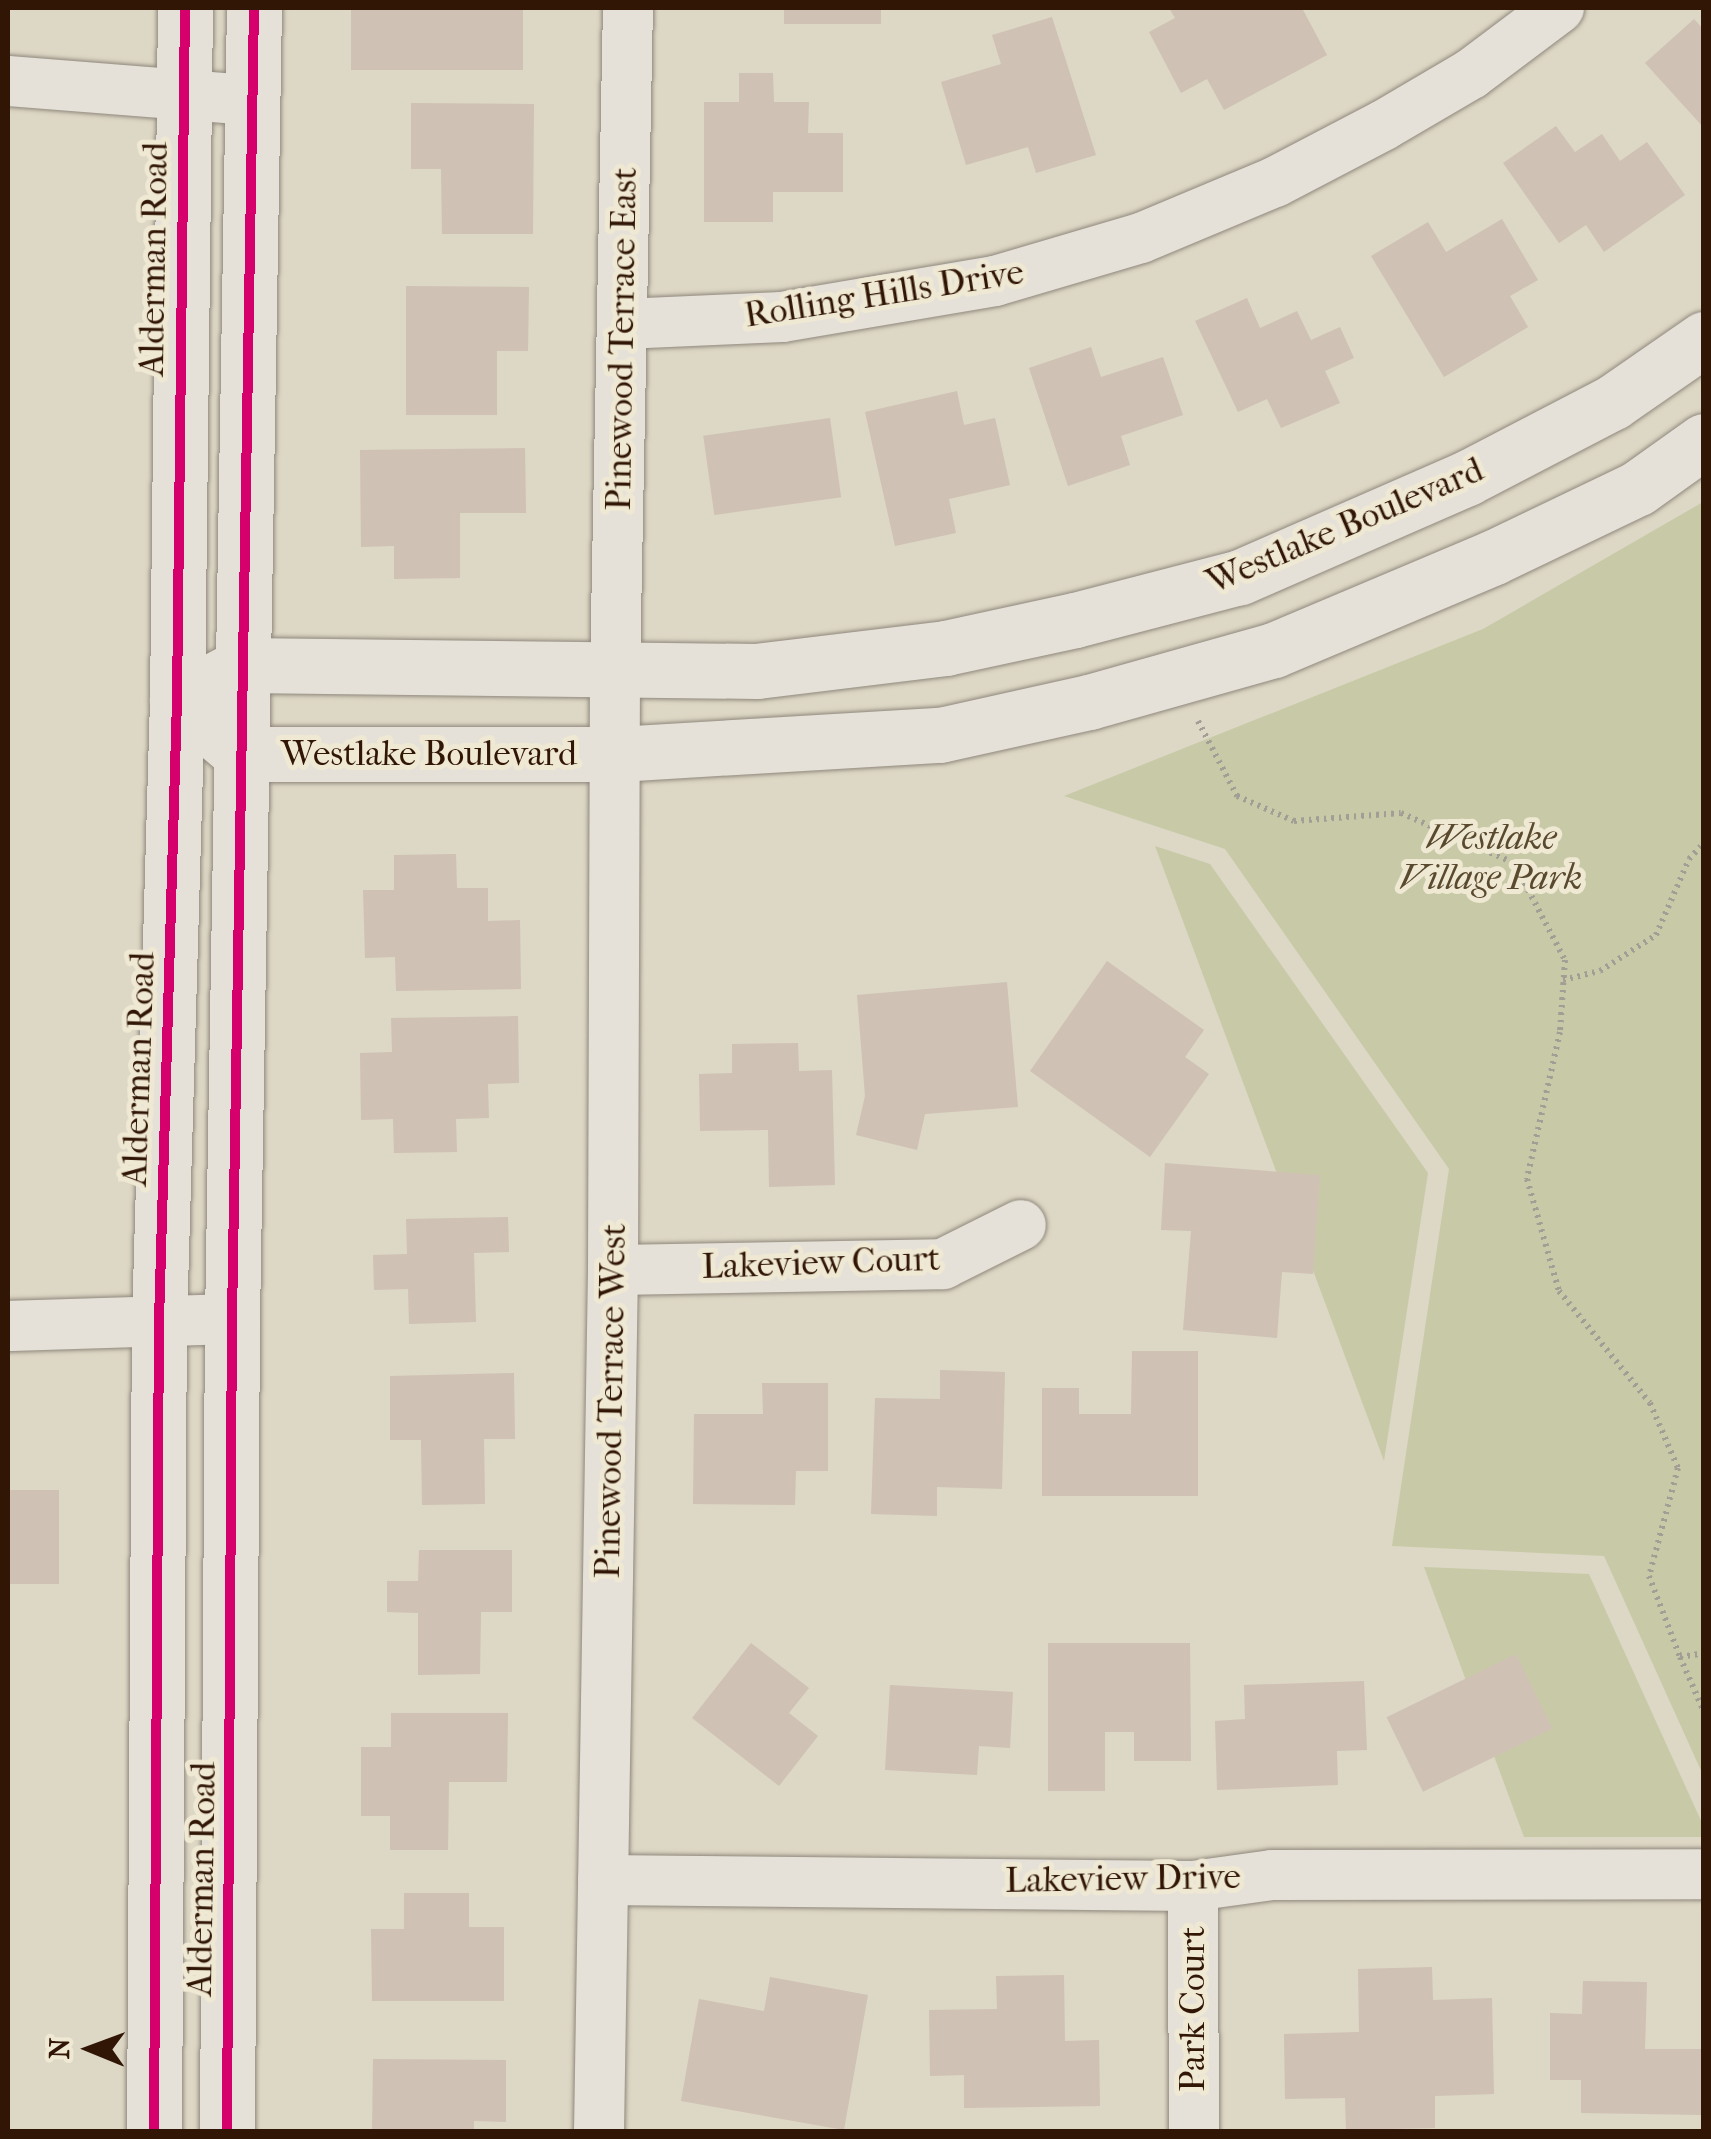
<!DOCTYPE html>
<style>
body{margin:0}
#map{position:relative;width:1711px;height:2139px;overflow:hidden;background:#ddd7c5;font-family:"IM FELL French Canon",serif}
div>[style]{position:absolute}
.green>*{inset:0;background:#c8caa7}
.building>*{inset:0;background:#cfc1b4;transform-origin:0 0}
.path>*{height:6px;margin-top:-3px;transform-origin:0;background:repeating-linear-gradient(90deg,#a29d95 0 2.5px,transparent 0 7.5px)}
.roads{filter:drop-shadow(0 0 2px #8f887c) drop-shadow(0 0 2px #8f887c)}
.street>*{height:50px;margin:-25px;padding:0 25px;transform-origin:25px;border-radius:25px;background:#e5e1d9}
.secondary>*{height:55px;margin:-27.5px;padding:0 27.5px;transform-origin:27.5px;border-radius:27.5px;background:#e5e1d9}
.cycleway>*{height:10px;margin:-5px;padding:0 5px;transform-origin:5px;border-radius:5px;background:#d6006c}
span{translate:-50% -50%;white-space:nowrap;text-align:center;line-height:1.15;-webkit-text-stroke:10px #efe8d3;paint-order:stroke}
.street-label{font-size:35px;color:#311605}
.park-label{font-size:35px;color:#59492e;font-style:italic}
.frame{position:absolute;inset:0;border:10px solid #311605;pointer-events:none}
.north{position:absolute;left:40px;top:1999px;width:100px;height:100px;-webkit-text-stroke:8px #efe8d3;paint-order:stroke;rotate:271deg;font-size:28px;font-weight:700;line-height:40px;text-align:center;color:#311605}
.north::after{content:'';display:block;margin:auto;width:35px;height:45px;background:#311605;clip-path:polygon(50% 0,100% 100%,50% 72%,0 100%)}
</style>
<div id="map">
<div class="green">
<div style="clip-path:polygon(1703px 502px,1703px 1775px,1604px 1556px,1392px 1546px,1449px 1169px,1225px 849px,1064px 796px,1483px 629px)"></div>
<div style="clip-path:polygon(1155px 846px,1210px 864px,1428px 1173px,1384px 1461px)"></div>
<div style="clip-path:polygon(1424px 1567px,1589px 1574px,1703px 1825px,1703px 1837px,1524px 1837px)"></div>
</div>
<div class="building">
<div style="left:351px;top:8px;width:172px;height:62px"></div>
<div style="left:784px;top:8px;width:97px;height:16px"></div>
<div style="clip-path:polygon(1169px 8px,1302px 8px,1327px 55px,1224px 110px,1207px 79px,1181px 93px,1149px 32px,1175px 18px)"></div>
<div style="clip-path:polygon(1052px 17px,1096px 155px,1036px 173px,1028px 147px,966px 165px,941px 82px,1001px 64px,992px 35px)"></div>
<div style="clip-path:polygon(1694px 19px,1704px 30px,1704px 128px,1645px 63px)"></div>
<div style="clip-path:polygon(739px 73px,773px 73px,774px 102px,809px 102px,808px 133px,843px 133px,843px 192px,773px 192px,773px 222px,704px 222px,704px 102px,739px 102px)"></div>
<div style="clip-path:polygon(411px 103px,534px 104px,533px 234px,442px 234px,441px 169px,411px 169px)"></div>
<div style="clip-path:polygon(1556px 126px,1575px 152px,1602px 134px,1620px 161px,1647px 142px,1685px 195px,1604px 252px,1586px 225px,1559px 243px,1503px 163px)"></div>
<div style="clip-path:polygon(1502px 219px,1538px 280px,1510px 296px,1528px 327px,1444px 377px,1371px 256px,1428px 222px,1446px 252px)"></div>
<div style="clip-path:polygon(406px 286px,529px 287px,528px 351px,497px 351px,497px 415px,406px 415px)"></div>
<div style="clip-path:polygon(1247px 298px,1260px 328px,1297px 311px,1311px 340px,1340px 327px,1354px 358px,1325px 371px,1340px 403px,1281px 428px,1267px 399px,1238px 412px,1195px 321px)"></div>
<div style="clip-path:polygon(1091px 347px,1101px 377px,1163px 357px,1183px 415px,1121px 436px,1130px 465px,1068px 486px,1029px 368px)"></div>
<div style="clip-path:polygon(957px 391px,964px 425px,995px 418px,1010px 485px,949px 499px,956px 533px,895px 546px,865px 412px)"></div>
<div style="left:830px;top:418px;width:80px;height:128px;rotate:82deg"></div>
<div style="clip-path:polygon(525px 448px,526px 513px,460px 513px,460px 578px,394px 579px,394px 546px,361px 547px,360px 450px)"></div>
<div style="clip-path:polygon(456px 854px,457px 888px,488px 888px,488px 921px,520px 920px,521px 989px,396px 991px,395px 957px,365px 958px,363px 890px,394px 890px,394px 855px)"></div>
<div style="clip-path:polygon(1107px 961px,1204px 1030px,1185px 1057px,1209px 1074px,1150px 1157px,1030px 1071px)"></div>
<div style="clip-path:polygon(1007px 982px,1018px 1107px,925px 1114px,917px 1150px,856px 1135px,865px 1096px,857px 995px)"></div>
<div style="clip-path:polygon(518px 1016px,519px 1083px,488px 1084px,489px 1118px,456px 1119px,457px 1152px,394px 1153px,393px 1119px,361px 1120px,360px 1053px,392px 1052px,391px 1018px)"></div>
<div style="clip-path:polygon(798px 1043px,799px 1071px,832px 1070px,835px 1185px,769px 1187px,768px 1130px,700px 1131px,699px 1074px,732px 1073px,732px 1044px)"></div>
<div style="clip-path:polygon(1165px 1163px,1320px 1175px,1313px 1274px,1282px 1272px,1277px 1338px,1183px 1330px,1191px 1231px,1161px 1230px)"></div>
<div style="clip-path:polygon(508px 1217px,509px 1252px,474px 1253px,476px 1322px,409px 1324px,408px 1289px,374px 1290px,373px 1255px,407px 1254px,406px 1219px)"></div>
<div style="clip-path:polygon(1132px 1351px,1198px 1351px,1198px 1496px,1042px 1496px,1042px 1388px,1079px 1388px,1079px 1414px,1131px 1414px)"></div>
<div style="clip-path:polygon(940px 1370px,1005px 1372px,1002px 1489px,937px 1487px,937px 1516px,871px 1514px,875px 1398px,940px 1399px)"></div>
<div style="clip-path:polygon(514px 1373px,515px 1439px,484px 1439px,485px 1504px,422px 1505px,421px 1440px,390px 1440px,390px 1376px)"></div>
<div style="clip-path:polygon(762px 1383px,828px 1383px,828px 1471px,796px 1471px,795px 1505px,693px 1504px,694px 1414px,763px 1414px)"></div>
<div style="left:8px;top:1490px;width:51px;height:94px"></div>
<div style="clip-path:polygon(419px 1550px,512px 1550px,512px 1612px,481px 1612px,480px 1674px,418px 1675px,418px 1613px,387px 1612px,387px 1581px,418px 1581px)"></div>
<div style="clip-path:polygon(751px 1643px,809px 1688px,789px 1713px,818px 1736px,779px 1786px,692px 1718px)"></div>
<div style="clip-path:polygon(1048px 1643px,1190px 1643px,1191px 1761px,1134px 1761px,1134px 1732px,1105px 1732px,1105px 1791px,1048px 1791px)"></div>
<div style="left:1516px;top:1654px;width:83px;height:144px;rotate:64deg"></div>
<div style="clip-path:polygon(1364px 1681px,1367px 1750px,1337px 1751px,1338px 1785px,1217px 1790px,1215px 1721px,1245px 1719px,1244px 1685px)"></div>
<div style="clip-path:polygon(890px 1685px,1013px 1692px,1010px 1748px,979px 1746px,977px 1775px,885px 1770px)"></div>
<div style="clip-path:polygon(391px 1713px,508px 1713px,507px 1782px,449px 1782px,448px 1850px,390px 1850px,390px 1816px,361px 1816px,361px 1747px,391px 1747px)"></div>
<div style="clip-path:polygon(404px 1893px,469px 1893px,469px 1927px,504px 1927px,504px 2001px,372px 2001px,371px 1929px,404px 1929px)"></div>
<div style="clip-path:polygon(1432px 1967px,1433px 2000px,1492px 1998px,1494px 2094px,1435px 2096px,1435px 2128px,1346px 2130px,1345px 2098px,1285px 2099px,1284px 2034px,1359px 2032px,1358px 1969px)"></div>
<div style="clip-path:polygon(1064px 1975px,1065px 2041px,1099px 2040px,1100px 2106px,964px 2108px,964px 2075px,930px 2076px,929px 2010px,997px 2009px,996px 1976px)"></div>
<div style="clip-path:polygon(770px 1977px,868px 1995px,844px 2130px,681px 2101px,699px 1999px,764px 2011px)"></div>
<div style="clip-path:polygon(1583px 1981px,1647px 1982px,1645px 2049px,1704px 2049px,1704px 2115px,1581px 2113px,1581px 2080px,1550px 2080px,1550px 2013px,1582px 2014px)"></div>
<div style="clip-path:polygon(373px 2059px,506px 2060px,506px 2122px,474px 2121px,474px 2132px,372px 2132px)"></div>
</div>
<div class="path">
<div style="left:1198px;top:721px;width:85px;rotate:62.5deg"></div>
<div style="left:1237px;top:796px;width:62px;rotate:23.7deg"></div>
<div style="left:1294px;top:821px;width:107px;rotate:-4.3deg"></div>
<div style="left:1401px;top:813px;width:124px;rotate:23.9deg"></div>
<div style="left:1514px;top:863px;width:110px;rotate:62.3deg"></div>
<div style="left:1565px;top:960px;width:72px;rotate:94deg"></div>
<div style="left:1560px;top:1032px;width:151px;rotate:102.7deg"></div>
<div style="left:1527px;top:1179px;width:116px;rotate:74.1deg"></div>
<div style="left:1559px;top:1291px;width:144px;rotate:50.9deg"></div>
<div style="left:1650px;top:1403px;width:71px;rotate:66.7deg"></div>
<div style="left:1678px;top:1468px;width:112px;rotate:105deg"></div>
<div style="left:1649px;top:1576px;width:87px;rotate:69.1deg"></div>
<div style="left:1680px;top:1657px;width:24px;rotate:-9deg"></div>
<div style="left:1563px;top:980px;width:38px;rotate:-14deg"></div>
<div style="left:1600px;top:971px;width:67px;rotate:-32.7deg"></div>
<div style="left:1656px;top:935px;width:83px;rotate:-66.5deg"></div>
<div style="left:1689px;top:859px;width:22px;rotate:-47deg"></div>
<div style="left:1680px;top:1657px;width:60px;rotate:66.4deg"></div>
</div>
<div class="roads">
<div class="street">
<div style="left:8px;top:81px;width:244px;rotate:4.5deg"></div>
<div style="left:623px;top:324px;width:159px;rotate:-2.5deg"></div>
<div style="left:782px;top:317px;width:216px;rotate:-9.6deg"></div>
<div style="left:995px;top:281px;width:152px;rotate:-16.4deg"></div>
<div style="left:1141px;top:238px;width:145px;rotate:-22.7deg"></div>
<div style="left:1275px;top:182px;width:123px;rotate:-27.6deg"></div>
<div style="left:1384px;top:125px;width:101px;rotate:-30.4deg"></div>
<div style="left:1471px;top:74px;width:110px;rotate:-36.9deg"></div>
<div style="left:613px;top:1270px;width:330px;rotate:-1deg"></div>
<div style="left:943px;top:1264px;width:87px;rotate:-26.6deg"></div>
<div style="left:8px;top:1326px;width:224px;rotate:-1.8deg"></div>
<div style="left:603px;top:1880px;width:590px;rotate:0.58deg"></div>
<div style="left:1193px;top:1886px;width:80px;rotate:-7.9deg"></div>
<div style="left:1272px;top:1875px;width:432px;rotate:-0.1deg"></div>
<div style="left:1193px;top:1886px;width:246px;rotate:89.8deg"></div>
<div style="left:599px;top:2132px;width:862px;rotate:-89.07deg"></div>
<div style="left:613px;top:1270px;width:600px;rotate:-89.81deg"></div>
<div style="left:615px;top:670px;width:662px;rotate:-88.88deg"></div>
</div>
<div class="secondary">
<div style="left:1704px;top:339px;width:111px;rotate:145.3deg"></div>
<div style="left:1613px;top:402px;width:165px;rotate:152.5deg"></div>
<div style="left:1467px;top:478px;width:248px;rotate:156.4deg"></div>
<div style="left:1240px;top:577px;width:171px;rotate:165.4deg"></div>
<div style="left:1075px;top:620px;width:132px;rotate:167.8deg"></div>
<div style="left:946px;top:648px;width:190px;rotate:173.1deg"></div>
<div style="left:757px;top:671px;width:514px;rotate:-179.33deg"></div>
<div style="left:243px;top:665px;width:75px;rotate:152.1deg"></div>
<div style="left:177px;top:700px;width:84px;rotate:40.2deg"></div>
<div style="left:241px;top:754px;width:376px"></div>
<div style="left:617px;top:754px;width:324px;rotate:-3.4deg"></div>
<div style="left:940px;top:735px;width:153px;rotate:-12.5deg"></div>
<div style="left:1089px;top:702px;width:192px;rotate:-15.7deg"></div>
<div style="left:1274px;top:650px;width:237px;rotate:-22.9deg"></div>
<div style="left:1492px;top:558px;width:162px;rotate:-25.6deg"></div>
<div style="left:1638px;top:488px;width:81px;rotate:-35.5deg"></div>
<div style="left:154px;top:2132px;width:811px;rotate:-89.65deg"></div>
<div style="left:159px;top:1321px;width:621px;rotate:-88.34deg"></div>
<div style="left:177px;top:700px;width:692px;rotate:-89.34deg"></div>
<div style="left:227px;top:2132px;width:813px;rotate:-89.65deg"></div>
<div style="left:232px;top:1319px;width:1311px;rotate:-89.04deg"></div>
</div>
</div>
<div class="cycleway">
<div style="left:154px;top:2132px;width:811px;rotate:-89.65deg"></div>
<div style="left:159px;top:1321px;width:621px;rotate:-88.34deg"></div>
<div style="left:177px;top:700px;width:692px;rotate:-89.34deg"></div>
<div style="left:227px;top:2132px;width:813px;rotate:-89.65deg"></div>
<div style="left:232px;top:1319px;width:1311px;rotate:-89.04deg"></div>
</div>
<div class="street-label">
<span style="left:154px;top:259px;rotate:-89deg">Alderman Road</span>
<span style="left:884px;top:294px;rotate:-9deg">Rolling Hills Drive</span>
<span style="left:622px;top:339px;rotate:-89deg">Pinewood Terrace East</span>
<span style="left:1345px;top:526px;rotate:-23deg">Westlake Boulevard</span>
<span style="left:429px;top:754px">Westlake Boulevard</span>
<span style="left:139px;top:1069px;rotate:-88deg">Alderman Road</span>
<span style="left:821px;top:1263px;rotate:-2deg">Lakeview Court</span>
<span style="left:611px;top:1401px;rotate:-89deg">Pinewood Terrace West</span>
<span style="left:202px;top:1879px;rotate:-89deg">Alderman Road</span>
<span style="left:1123px;top:1879px;rotate:-1deg">Lakeview Drive</span>
<span style="left:1193px;top:2009px;rotate:-90deg">Park Court</span>
</div>
<div class="park-label">
<span style="left:1491px;top:858px">Westlake<br>Village Park</span>
</div>
<div class="frame"></div>
<div class="north">N</div>
</div>
